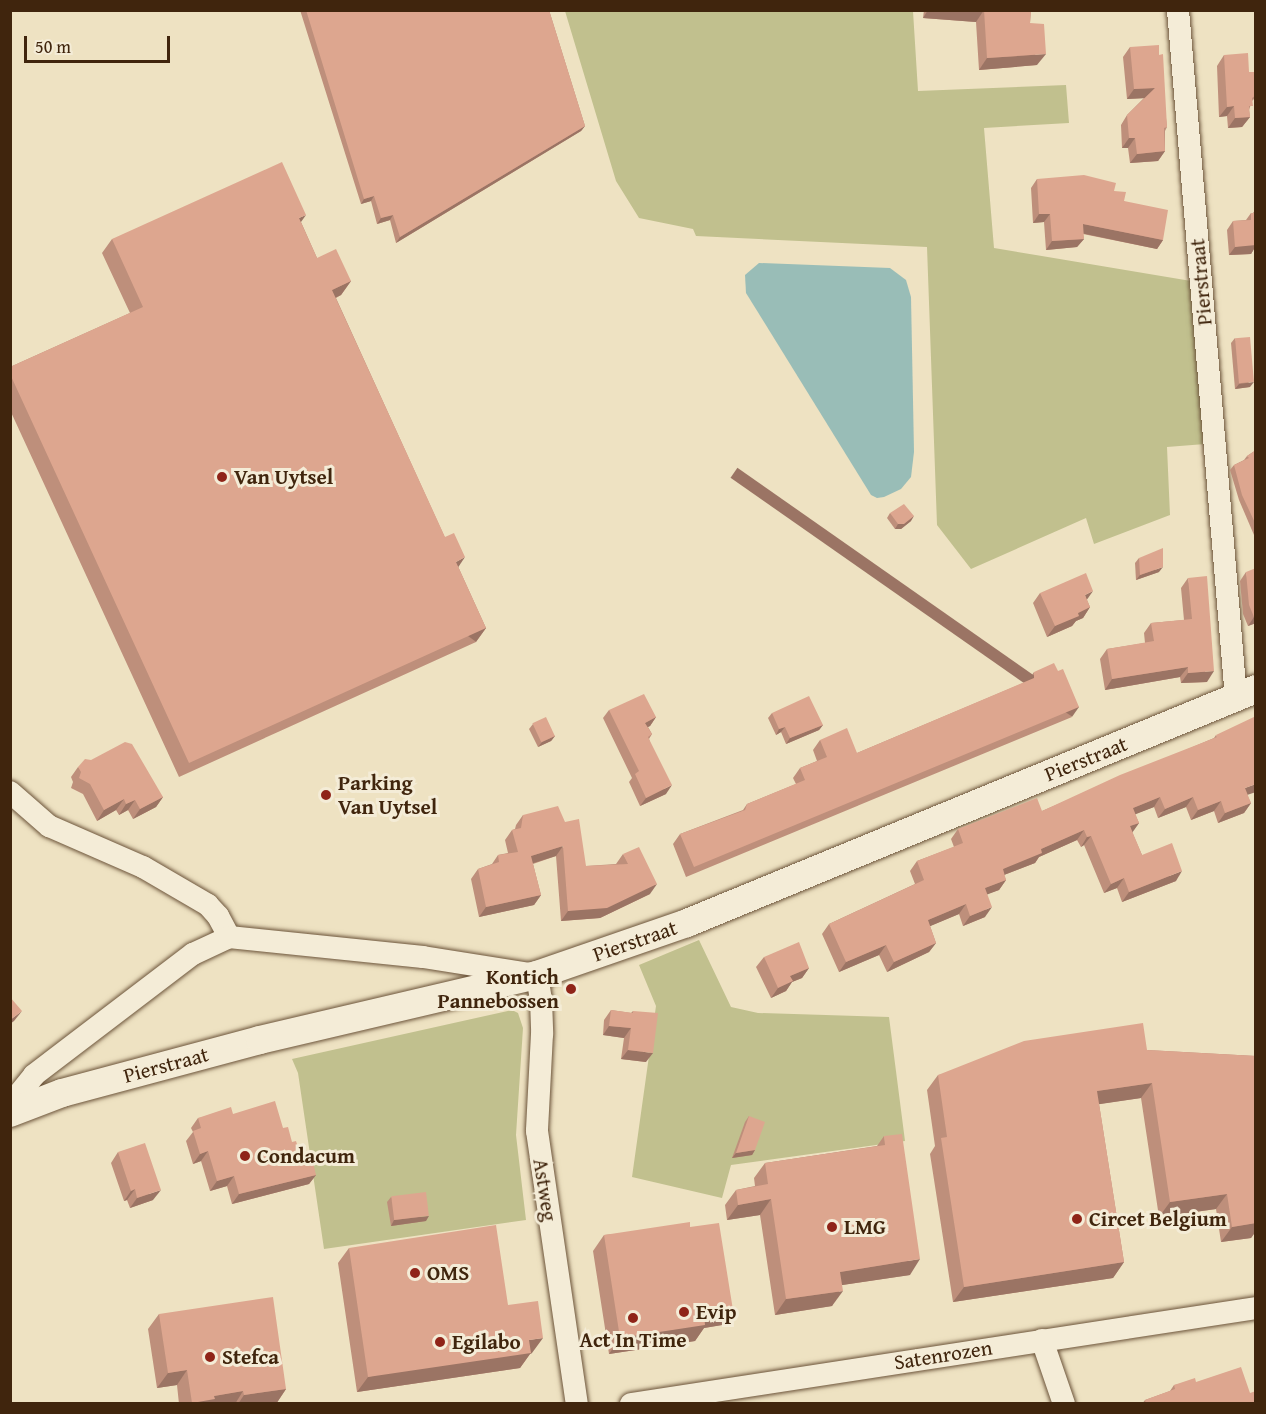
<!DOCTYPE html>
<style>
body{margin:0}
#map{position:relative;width:1266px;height:1414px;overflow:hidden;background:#eee2c2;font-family:"Gentium Book Plus",serif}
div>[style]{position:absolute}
.green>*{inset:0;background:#c1c08e}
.water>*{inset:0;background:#99bdb7}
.roads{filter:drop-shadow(0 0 2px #6c543a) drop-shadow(0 0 2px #6c543a)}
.minor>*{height:22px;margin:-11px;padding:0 11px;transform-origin:11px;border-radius:11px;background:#f4ecd7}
.tertiary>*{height:28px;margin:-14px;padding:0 14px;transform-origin:14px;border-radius:14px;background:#f4ecd7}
.wall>*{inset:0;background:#be8f7b}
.shaded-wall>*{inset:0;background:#9b7464;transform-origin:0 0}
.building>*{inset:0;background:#dda68f;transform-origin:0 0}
.dots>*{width:16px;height:16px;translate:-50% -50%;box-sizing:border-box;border:3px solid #f4ecd7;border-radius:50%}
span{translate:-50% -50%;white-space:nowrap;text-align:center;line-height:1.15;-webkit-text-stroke:6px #f4ecd7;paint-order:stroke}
.street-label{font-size:21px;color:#40250d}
.poi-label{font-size:21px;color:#40250d;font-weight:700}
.left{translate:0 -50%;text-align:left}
.right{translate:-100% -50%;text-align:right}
.frame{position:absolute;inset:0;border:12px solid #40250d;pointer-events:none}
.scale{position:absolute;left:24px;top:36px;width:146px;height:27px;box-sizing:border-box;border:3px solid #40250d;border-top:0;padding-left:8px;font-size:18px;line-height:21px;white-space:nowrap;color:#40250d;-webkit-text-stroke:4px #f4ecd7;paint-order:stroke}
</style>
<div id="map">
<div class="green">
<div style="clip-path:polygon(565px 11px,913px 11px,918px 91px,1066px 85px,1069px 123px,984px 128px,994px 248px,1191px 281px,1205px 444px,1167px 447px,1170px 515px,1094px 544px,1086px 518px,971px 569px,937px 525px,927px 247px,696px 236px,693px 229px,639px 218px,616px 181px)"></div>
<div style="clip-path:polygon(699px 940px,731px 1007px,758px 1013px,889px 1017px,905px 1141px,731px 1165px,722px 1198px,632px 1177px,656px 1006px,639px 965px)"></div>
<div style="clip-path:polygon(512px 1010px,518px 1013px,523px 1028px,516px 1135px,526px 1220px,324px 1249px,298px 1073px,292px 1059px)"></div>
</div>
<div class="water">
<div style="clip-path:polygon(759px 263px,890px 268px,906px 280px,911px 297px,914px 452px,911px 477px,901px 489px,884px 497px,877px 498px,871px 495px,746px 293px,745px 275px)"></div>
</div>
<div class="roads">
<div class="minor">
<div style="left:1178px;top:10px;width:690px;rotate:85.18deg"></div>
<div style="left:10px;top:792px;width:52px;rotate:41.1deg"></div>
<div style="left:49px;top:826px;width:103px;rotate:23.6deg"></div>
<div style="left:143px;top:867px;width:75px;rotate:30.3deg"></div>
<div style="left:208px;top:905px;width:15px;rotate:48deg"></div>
<div style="left:218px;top:916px;width:24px;rotate:62deg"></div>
<div style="left:10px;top:1105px;width:38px;rotate:-51deg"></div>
<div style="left:34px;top:1075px;width:200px;rotate:-37.3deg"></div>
<div style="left:193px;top:954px;width:40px;rotate:-25deg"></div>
<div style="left:229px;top:937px;width:195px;rotate:5.9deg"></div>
<div style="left:423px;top:957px;width:115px;rotate:9deg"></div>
<div style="left:537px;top:975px;width:24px;rotate:81deg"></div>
<div style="left:541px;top:999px;width:35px;rotate:88deg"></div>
<div style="left:542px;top:1034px;width:97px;rotate:93deg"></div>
<div style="left:537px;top:1131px;width:276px;rotate:81.7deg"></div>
<div style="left:1042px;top:1340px;width:68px;rotate:71deg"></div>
<div style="left:631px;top:1404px;width:632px;rotate:-8.73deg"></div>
</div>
<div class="tertiary">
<div style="left:10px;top:1113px;width:56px;rotate:-21deg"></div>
<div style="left:62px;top:1093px;width:205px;rotate:-15deg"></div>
<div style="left:260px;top:1040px;width:285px;rotate:-13.2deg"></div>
<div style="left:537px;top:975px;width:159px;rotate:-19.1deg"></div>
<div style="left:687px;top:923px;width:615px;rotate:-22.35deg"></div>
</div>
</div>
<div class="wall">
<div style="clip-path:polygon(300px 10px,549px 10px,585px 126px,581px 131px,396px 243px,390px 220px,377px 224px,371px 201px,361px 204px)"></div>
<div style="clip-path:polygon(924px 10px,1031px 10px,1030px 23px,1037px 65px,979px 70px,976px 22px,923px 18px)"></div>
<div style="clip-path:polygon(1130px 47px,1159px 55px,1167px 127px,1165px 131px,1165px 151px,1158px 161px,1130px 163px,1128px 148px,1122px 148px,1121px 125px,1127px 115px,1144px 98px,1127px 99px,1123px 57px)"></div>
<div style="clip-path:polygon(1224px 55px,1249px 72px,1256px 72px,1256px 97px,1252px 101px,1249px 110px,1250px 117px,1242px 127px,1228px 128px,1227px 116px,1219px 117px,1217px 66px)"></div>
<div style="clip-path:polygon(1037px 179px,1114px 191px,1163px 240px,1157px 249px,1083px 234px,1084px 239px,1077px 247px,1046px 250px,1044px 222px,1033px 223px,1031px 188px)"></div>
<div style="clip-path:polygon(1256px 209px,1256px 249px,1254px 249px,1251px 254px,1229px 255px,1227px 230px,1233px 221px,1246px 220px,1251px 213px,1253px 213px)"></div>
<div style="clip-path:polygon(301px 222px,317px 258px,351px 281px,341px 295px,336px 298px,486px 628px,476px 642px,179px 777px,10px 410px,10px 367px,130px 313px,102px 253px,112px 239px)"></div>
<div style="clip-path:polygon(1235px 338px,1250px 387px,1235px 389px,1231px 343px)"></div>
<div style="clip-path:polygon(1256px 450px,1256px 534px,1254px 535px,1239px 500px,1230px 470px,1234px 465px,1244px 460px,1247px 456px)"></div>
<div style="clip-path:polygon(890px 513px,911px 521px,901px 529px,895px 529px,887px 518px)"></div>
<div style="clip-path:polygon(1139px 558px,1159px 572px,1136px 580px,1135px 563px)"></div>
<div style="clip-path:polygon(1246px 572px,1256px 623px,1248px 626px,1243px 614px,1240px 581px)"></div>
<div style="clip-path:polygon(1188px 578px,1207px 682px,1181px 683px,1180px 677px,1105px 690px,1100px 659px,1107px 649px,1145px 643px,1144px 633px,1151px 623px,1184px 620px,1181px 588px)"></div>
<div style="clip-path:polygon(1040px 593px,1087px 600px,1090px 607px,1083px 618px,1076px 621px,1072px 626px,1047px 637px,1033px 603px)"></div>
<div style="clip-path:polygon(1034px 672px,1072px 717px,686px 877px,673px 844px,680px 834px,743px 810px,747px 804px,796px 784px,793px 778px,800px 768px,817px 761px,813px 750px,820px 740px,857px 753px,1028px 681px)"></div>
<div style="clip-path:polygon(609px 710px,656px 717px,650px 726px,648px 727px,652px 734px,649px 739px,666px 794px,640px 806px,629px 782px,632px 778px,603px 718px)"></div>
<div style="clip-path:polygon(772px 713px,823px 725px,819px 730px,786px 744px,781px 732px,776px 735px,768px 718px)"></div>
<div style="clip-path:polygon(533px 724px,555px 736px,551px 741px,538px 747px,529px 729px)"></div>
<div style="clip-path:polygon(1216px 735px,1251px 803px,1244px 813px,1218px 823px,1214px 811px,1191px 820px,1186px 807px,1158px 818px,1154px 807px,1135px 814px,1139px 823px,1132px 832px,1142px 855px,1176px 881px,1122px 902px,1117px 888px,1104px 893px,1084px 845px,1081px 847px,1077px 840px,1039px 857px,1035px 863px,1004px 875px,1006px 880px,999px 890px,987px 894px,985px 917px,963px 926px,959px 914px,930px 926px,936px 943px,929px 952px,887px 972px,879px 955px,839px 972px,822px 934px,829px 924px,915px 884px,910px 871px,917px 861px,954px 847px,951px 839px,958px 829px,1042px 811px,1214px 738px)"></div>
<div style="clip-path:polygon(78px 767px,163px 797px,156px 807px,133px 819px,128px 810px,119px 815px,116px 810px,97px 821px,83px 794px,71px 788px,73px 782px,71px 777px)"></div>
<div style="clip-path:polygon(523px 815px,586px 866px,616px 864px,623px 854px,650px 894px,600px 918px,561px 921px,556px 856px,533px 864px,541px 895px,534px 905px,479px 917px,471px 879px,478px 869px,492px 864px,498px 855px,508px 853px,505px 840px,512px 830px,515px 829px,516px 825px)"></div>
<div style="clip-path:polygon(764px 957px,809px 968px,802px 978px,792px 982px,786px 991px,771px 998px,756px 967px)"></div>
<div style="clip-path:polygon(611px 1010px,631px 1013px,633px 1011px,646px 1062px,621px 1059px,624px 1038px,603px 1035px,604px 1020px)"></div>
<div style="clip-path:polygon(1147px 1050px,1256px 1056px,1256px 1231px,1251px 1238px,1221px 1242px,1216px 1209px,1159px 1217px,1141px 1098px,1099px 1104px,1124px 1262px,1113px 1278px,953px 1302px,930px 1154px,935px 1146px,927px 1090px,938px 1075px)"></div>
<div style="clip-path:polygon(233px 1114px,283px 1128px,302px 1160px,316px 1175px,309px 1184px,232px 1204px,227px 1186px,210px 1191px,201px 1161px,193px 1164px,186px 1141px,193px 1132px,191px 1128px,198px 1118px)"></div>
<div style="clip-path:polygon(749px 1116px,755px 1150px,752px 1155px,732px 1158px,745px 1122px)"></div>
<div style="clip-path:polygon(884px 1136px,910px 1275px,842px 1285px,832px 1306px,775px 1315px,760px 1215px,727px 1220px,725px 1205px,736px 1190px,755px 1186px,754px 1178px,765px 1163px,877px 1146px)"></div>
<div style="clip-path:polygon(118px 1152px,153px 1200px,130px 1208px,127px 1200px,124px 1201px,111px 1163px)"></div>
<div style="clip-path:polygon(391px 1197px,426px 1221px,391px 1226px,387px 1202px)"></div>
<div style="clip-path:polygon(690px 1227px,733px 1310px,722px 1325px,704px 1328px,695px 1341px,609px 1354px,593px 1251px,604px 1235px)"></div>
<div style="clip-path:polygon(349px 1248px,508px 1305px,532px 1353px,530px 1354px,520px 1368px,357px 1392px,338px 1263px)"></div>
<div style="clip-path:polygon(159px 1314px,286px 1389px,276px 1404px,179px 1404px,177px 1385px,157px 1388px,148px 1329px)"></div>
<div style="clip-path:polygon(1196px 1382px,1250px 1393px,1256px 1404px,1142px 1404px,1145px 1400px,1170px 1391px,1174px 1385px)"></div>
</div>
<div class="shaded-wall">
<div style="clip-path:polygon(928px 10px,984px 10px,976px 22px,923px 18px)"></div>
<div style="clip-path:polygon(1046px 54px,1037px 65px,979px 70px,987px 58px)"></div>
<div style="clip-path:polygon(1155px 88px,1148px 98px,1127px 99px,1134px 89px)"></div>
<div style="clip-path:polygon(1234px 106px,1227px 116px,1219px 117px,1227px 107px)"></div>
<div style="clip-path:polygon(1250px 117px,1242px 127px,1228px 128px,1235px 118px)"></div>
<div style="clip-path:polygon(585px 126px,581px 131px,396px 243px,400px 237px)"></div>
<div style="clip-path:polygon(1129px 138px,1135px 138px,1128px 148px,1122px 148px)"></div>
<div style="clip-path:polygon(1165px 151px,1158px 161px,1130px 163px,1137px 154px)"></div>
<div style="clip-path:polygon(374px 196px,371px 201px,361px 204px,364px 199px)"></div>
<div style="clip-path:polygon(1039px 214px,1050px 214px,1044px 222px,1033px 223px)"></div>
<div style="clip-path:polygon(306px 215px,296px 229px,299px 218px)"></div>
<div style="clip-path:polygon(393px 215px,390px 220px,377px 224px,381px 218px)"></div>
<div style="clip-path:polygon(1083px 224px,1163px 240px,1157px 249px,1076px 232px)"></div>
<div style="clip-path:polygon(1084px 239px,1077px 247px,1046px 250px,1052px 241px)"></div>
<div style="clip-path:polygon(1256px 241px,1256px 249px,1254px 249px,1251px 254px,1229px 255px,1235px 247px)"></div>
<div style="clip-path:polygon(351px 281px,341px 295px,322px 304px,332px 290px)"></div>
<div style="clip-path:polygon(1254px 382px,1250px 387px,1235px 389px,1239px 384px)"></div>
<div style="clip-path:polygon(914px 516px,911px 521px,901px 529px,895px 529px,898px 524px)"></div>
<div style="clip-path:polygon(465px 557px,455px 572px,456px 562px)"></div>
<div style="clip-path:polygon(1163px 567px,1159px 572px,1136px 580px,1140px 575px)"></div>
<div style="clip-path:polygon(1093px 591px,1086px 601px,1085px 595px)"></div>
<div style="clip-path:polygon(1090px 607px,1083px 618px,1076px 621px,1072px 626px,1047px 637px,1055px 626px,1078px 613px)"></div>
<div style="clip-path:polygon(1256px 616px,1256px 623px,1248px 626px,1254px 617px)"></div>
<div style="left:486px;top:628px;width:17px;height:326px;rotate:126deg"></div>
<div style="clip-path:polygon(1188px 667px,1180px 677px,1105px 690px,1112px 679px)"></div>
<div style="clip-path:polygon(1214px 671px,1207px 682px,1181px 683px,1188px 673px)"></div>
<div style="left:1079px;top:707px;width:12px;height:417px;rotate:125deg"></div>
<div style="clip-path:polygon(656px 717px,650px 726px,639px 731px,645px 723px)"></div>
<div style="clip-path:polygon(823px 725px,819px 730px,786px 744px,790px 738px)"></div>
<div style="clip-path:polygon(785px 727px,781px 732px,776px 735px,779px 729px)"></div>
<div style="clip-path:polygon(555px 736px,551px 741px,538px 747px,542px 742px)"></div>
<div style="clip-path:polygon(1256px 784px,1256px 792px,1238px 798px,1245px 788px)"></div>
<div style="clip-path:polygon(672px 785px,666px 794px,640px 806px,646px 798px)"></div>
<div style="clip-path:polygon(163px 797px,156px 807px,133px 819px,140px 809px)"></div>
<div style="clip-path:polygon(1160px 797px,1154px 807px,1126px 818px,1133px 808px)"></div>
<div style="clip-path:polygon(1193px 797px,1186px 807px,1158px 818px,1165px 809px)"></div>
<div style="clip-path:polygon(124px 799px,116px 810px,97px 821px,104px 810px)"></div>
<div style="clip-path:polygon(135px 800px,128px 810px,119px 815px,126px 804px)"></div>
<div style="clip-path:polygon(1221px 801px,1214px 811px,1191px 820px,1198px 810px)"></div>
<div style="clip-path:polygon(1251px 803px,1244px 813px,1218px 823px,1225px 813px)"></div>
<div style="clip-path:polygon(1139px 823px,1132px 833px,1130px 826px)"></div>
<div style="clip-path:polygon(1084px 830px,1077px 840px,1039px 857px,1035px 863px,996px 878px,1003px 869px,1041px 849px)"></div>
<div style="clip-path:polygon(1091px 836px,1084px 845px,1081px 847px,1087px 837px)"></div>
<div style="clip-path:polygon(563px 846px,556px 856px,524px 866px,531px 856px)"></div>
<div style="clip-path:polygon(1182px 871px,1176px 881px,1122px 902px,1129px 892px)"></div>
<div style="clip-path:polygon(1124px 878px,1117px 888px,1104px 893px,1111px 884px)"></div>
<div style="clip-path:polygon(1006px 880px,999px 890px,978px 898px,985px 888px)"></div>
<div style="clip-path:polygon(657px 884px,650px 894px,600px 918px,561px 921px,568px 911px)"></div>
<div style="clip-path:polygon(541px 895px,534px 905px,479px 917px,486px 907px)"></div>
<div style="clip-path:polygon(966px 904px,959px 914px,921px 930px,928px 920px)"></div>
<div style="clip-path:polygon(992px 907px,985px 917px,963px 926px,970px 916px)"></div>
<div style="clip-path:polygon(936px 943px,929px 952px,887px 972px,894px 962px)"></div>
<div style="clip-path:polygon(886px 945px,879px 955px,839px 972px,846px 962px)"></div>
<div style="clip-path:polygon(809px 968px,802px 978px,792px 982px,786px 991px,771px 998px,778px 988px,790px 976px)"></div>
<div style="clip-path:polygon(22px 1011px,14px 1021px,10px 1024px,10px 1020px)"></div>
<div style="clip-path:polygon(609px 1026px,631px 1028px,624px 1038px,603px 1035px)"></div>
<div style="clip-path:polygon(628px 1050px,653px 1053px,646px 1062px,621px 1059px)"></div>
<div style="clip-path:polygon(1152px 1083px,1141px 1098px,1087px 1106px,1097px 1091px)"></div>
<div style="clip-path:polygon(755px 1150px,752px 1155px,732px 1158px,736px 1153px)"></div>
<div style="clip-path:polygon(208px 1151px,201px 1161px,193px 1164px,200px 1154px)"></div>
<div style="clip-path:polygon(316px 1175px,309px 1184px,232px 1204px,239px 1194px)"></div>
<div style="clip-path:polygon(234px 1176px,227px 1186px,210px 1191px,217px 1181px)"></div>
<div style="clip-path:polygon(135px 1189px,127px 1200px,124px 1201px,131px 1191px)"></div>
<div style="clip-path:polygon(161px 1190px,153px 1200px,130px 1208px,137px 1198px)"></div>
<div style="clip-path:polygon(1227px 1194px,1216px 1209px,1159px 1217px,1170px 1202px)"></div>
<div style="clip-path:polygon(771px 1199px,760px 1215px,727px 1220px,738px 1205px)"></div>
<div style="clip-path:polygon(429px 1216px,426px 1221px,391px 1226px,394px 1220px)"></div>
<div style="clip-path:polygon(1256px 1223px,1256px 1231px,1251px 1238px,1221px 1242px,1232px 1227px)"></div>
<div style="clip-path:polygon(920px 1259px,910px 1275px,829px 1287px,840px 1272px)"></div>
<div style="clip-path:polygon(1124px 1262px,1113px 1278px,953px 1302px,964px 1287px)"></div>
<div style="clip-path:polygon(843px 1291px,832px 1306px,775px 1315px,786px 1299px)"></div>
<div style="clip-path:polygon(733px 1310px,722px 1325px,704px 1328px,695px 1341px,609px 1354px,620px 1338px,704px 1314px)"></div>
<div style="clip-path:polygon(543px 1338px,532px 1353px,530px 1354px,520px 1368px,357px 1392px,368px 1377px,529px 1340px)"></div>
<div style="clip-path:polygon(187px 1370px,177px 1385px,157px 1388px,168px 1373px)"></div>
<div style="clip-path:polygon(286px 1389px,276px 1404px,238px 1404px,244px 1395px)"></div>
<div style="clip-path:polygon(243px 1391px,235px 1404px,192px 1404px,214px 1396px)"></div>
</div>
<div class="building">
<div style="clip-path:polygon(306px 10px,549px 10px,585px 126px,400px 237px,393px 215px,381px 218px,374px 196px,364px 199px)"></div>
<div style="clip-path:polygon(984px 10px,1031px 10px,1030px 23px,1044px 24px,1046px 54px,987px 58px)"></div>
<div style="clip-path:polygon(1159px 45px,1159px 55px,1163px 54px,1167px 127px,1164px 128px,1165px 151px,1137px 154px,1135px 138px,1129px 138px,1127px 115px,1155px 88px,1134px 89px,1130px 47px)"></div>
<div style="clip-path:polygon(1248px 53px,1249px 72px,1256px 72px,1256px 95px,1252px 98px,1253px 106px,1249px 106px,1250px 117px,1235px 118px,1234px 106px,1227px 107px,1224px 55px)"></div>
<div style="clip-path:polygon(282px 162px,306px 215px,299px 218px,317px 258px,336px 249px,351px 281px,332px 290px,445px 537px,454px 533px,465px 557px,456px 562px,486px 628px,189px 763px,10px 374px,10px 367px,143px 307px,112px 239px)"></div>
<div style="clip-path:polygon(1084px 175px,1116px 183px,1114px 191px,1126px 192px,1124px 201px,1168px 210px,1163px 240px,1083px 224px,1084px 239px,1052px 241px,1050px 214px,1039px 214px,1037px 179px)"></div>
<div style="clip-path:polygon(1251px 213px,1256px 213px,1256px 245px,1235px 247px,1233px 221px,1251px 220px)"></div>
<div style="left:1250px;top:337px;width:45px;height:15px;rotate:85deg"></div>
<div style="clip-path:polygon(1256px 450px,1256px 525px,1242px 495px,1234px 465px,1249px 458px,1247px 456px)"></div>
<div style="clip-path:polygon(904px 504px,914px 516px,904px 524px,898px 524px,890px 513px)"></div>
<div style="clip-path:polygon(1163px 548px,1163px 567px,1140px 575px,1139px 558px)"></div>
<div style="clip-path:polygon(1256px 568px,1256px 616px,1254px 617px,1249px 605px,1246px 572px)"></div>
<div style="clip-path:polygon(1086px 573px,1093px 591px,1085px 595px,1090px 607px,1078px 613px,1079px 616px,1055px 626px,1040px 593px)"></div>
<div style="clip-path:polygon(1207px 576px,1214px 671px,1188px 673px,1188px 667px,1112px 679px,1107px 649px,1154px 641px,1151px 623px,1192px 619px,1188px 578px)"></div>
<div style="clip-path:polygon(1054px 663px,1058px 671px,1063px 669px,1079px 707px,694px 867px,680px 834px,745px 810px,747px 804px,805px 780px,800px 768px,827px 757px,820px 740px,847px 728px,857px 753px,1034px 678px,1034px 672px)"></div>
<div style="clip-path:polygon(644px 694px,656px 717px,645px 723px,652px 734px,648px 737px,672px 785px,646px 798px,635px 774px,639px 771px,609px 710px)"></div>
<div style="clip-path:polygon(809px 696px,823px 725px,790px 738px,785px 727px,779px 729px,772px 713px)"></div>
<div style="clip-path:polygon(1256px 716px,1256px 784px,1245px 788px,1251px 803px,1225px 813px,1221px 801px,1198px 810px,1193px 797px,1165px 809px,1160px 797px,1133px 808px,1139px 823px,1130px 826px,1142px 855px,1172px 843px,1182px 871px,1129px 892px,1124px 878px,1111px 884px,1091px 836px,1087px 837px,1084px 830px,1041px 849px,1042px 853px,1003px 869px,1006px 880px,985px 888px,992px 907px,970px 916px,966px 904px,928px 920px,936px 943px,894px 962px,886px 945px,846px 962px,829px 924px,924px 880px,917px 861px,963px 843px,958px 829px,1037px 798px,1042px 811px,1120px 775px,1217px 737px,1216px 735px)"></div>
<div style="left:546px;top:717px;width:21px;height:15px;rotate:65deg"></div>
<div style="clip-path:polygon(125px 742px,132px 744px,163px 797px,140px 809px,135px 800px,126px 804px,124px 799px,104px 810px,90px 784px,79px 778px,81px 772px,78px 767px,85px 759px,91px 760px)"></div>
<div style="clip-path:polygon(558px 806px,565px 822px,579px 819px,586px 866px,628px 864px,623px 854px,639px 847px,657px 884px,607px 908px,568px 911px,563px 846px,531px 856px,541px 895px,486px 907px,478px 869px,499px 862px,498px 855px,518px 852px,512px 830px,521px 828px,523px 815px)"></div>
<div style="clip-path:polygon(799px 942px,809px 968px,790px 976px,793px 981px,778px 988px,764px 957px)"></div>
<div style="clip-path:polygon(10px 997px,22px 1011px,10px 1020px)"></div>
<div style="clip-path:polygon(611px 1010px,633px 1013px,633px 1011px,658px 1013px,653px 1053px,628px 1050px,631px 1028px,609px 1026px)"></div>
<div style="clip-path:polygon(1143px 1023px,1147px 1050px,1256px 1056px,1256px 1223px,1232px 1227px,1227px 1194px,1170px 1202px,1152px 1083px,1097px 1091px,1124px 1262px,964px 1287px,941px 1138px,947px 1137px,938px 1075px,1024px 1041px)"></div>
<div style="clip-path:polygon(275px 1101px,283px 1128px,288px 1127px,292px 1142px,296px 1141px,302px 1160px,312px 1158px,316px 1175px,239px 1194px,234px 1176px,217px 1181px,208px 1151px,200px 1154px,193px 1131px,201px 1128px,198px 1118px,231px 1107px,233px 1114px)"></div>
<div style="clip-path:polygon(749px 1116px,765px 1122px,755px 1150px,736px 1153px)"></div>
<div style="clip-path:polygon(902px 1134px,920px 1259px,840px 1272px,843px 1291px,786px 1299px,771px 1199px,738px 1205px,736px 1190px,768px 1184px,765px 1163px,885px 1145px,884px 1136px)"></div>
<div style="clip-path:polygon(145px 1143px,161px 1190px,137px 1198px,135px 1189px,131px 1191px,118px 1152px)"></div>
<div style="left:426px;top:1192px;width:24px;height:35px;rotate:83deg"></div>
<div style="clip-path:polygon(690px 1222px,690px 1227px,719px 1223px,733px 1310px,704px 1314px,705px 1325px,620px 1338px,604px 1235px)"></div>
<div style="clip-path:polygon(496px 1225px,508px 1305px,538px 1301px,543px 1338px,529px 1340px,531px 1353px,368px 1377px,349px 1248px)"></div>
<div style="clip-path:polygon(273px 1297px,286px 1389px,244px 1395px,243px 1391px,214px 1396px,215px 1399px,192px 1403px,187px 1370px,168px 1373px,159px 1314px)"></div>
<div style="clip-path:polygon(1241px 1367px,1250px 1393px,1256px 1391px,1256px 1404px,1146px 1404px,1145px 1400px,1175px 1389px,1174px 1385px,1195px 1378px,1196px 1382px)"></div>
</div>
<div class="dots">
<div style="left:222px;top:477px;background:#8f2418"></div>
<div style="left:326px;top:795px;background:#8f2418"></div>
<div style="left:571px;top:989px;background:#8f2418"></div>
<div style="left:245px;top:1156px;background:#8f2418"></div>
<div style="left:1077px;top:1219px;background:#8f2418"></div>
<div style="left:832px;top:1227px;background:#8f2418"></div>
<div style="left:415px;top:1273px;background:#8f2418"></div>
<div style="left:684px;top:1312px;background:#8f2418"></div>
<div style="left:633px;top:1318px;background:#8f2418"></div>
<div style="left:440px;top:1342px;background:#8f2418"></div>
<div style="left:210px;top:1357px;background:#8f2418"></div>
</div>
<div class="street-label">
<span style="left:1201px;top:282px;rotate:-95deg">Pierstraat</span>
<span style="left:1086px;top:759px;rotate:-22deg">Pierstraat</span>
<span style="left:635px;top:941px;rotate:-19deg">Pierstraat</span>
<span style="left:166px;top:1065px;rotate:-15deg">Pierstraat</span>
<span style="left:545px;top:1190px;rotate:81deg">Astweg</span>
<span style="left:943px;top:1355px;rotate:-9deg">Satenrozen</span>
</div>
<div class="poi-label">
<span class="left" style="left:234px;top:477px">Van Uytsel</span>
<span class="left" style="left:338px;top:795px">Parking<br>Van Uytsel</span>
<span class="right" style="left:559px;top:989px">Kontich<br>Pannebossen</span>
<span class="left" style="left:257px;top:1156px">Condacum</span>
<span class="left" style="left:1089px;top:1219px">Circet Belgium</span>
<span class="left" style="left:844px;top:1227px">LMG</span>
<span class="left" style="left:427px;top:1273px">OMS</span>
<span class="left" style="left:696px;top:1312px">Evip</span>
<span style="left:633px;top:1340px">Act In Time</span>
<span class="left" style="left:452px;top:1342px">Egilabo</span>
<span class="left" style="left:222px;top:1357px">Stefca</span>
</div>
<div class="frame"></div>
<div class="scale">50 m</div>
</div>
